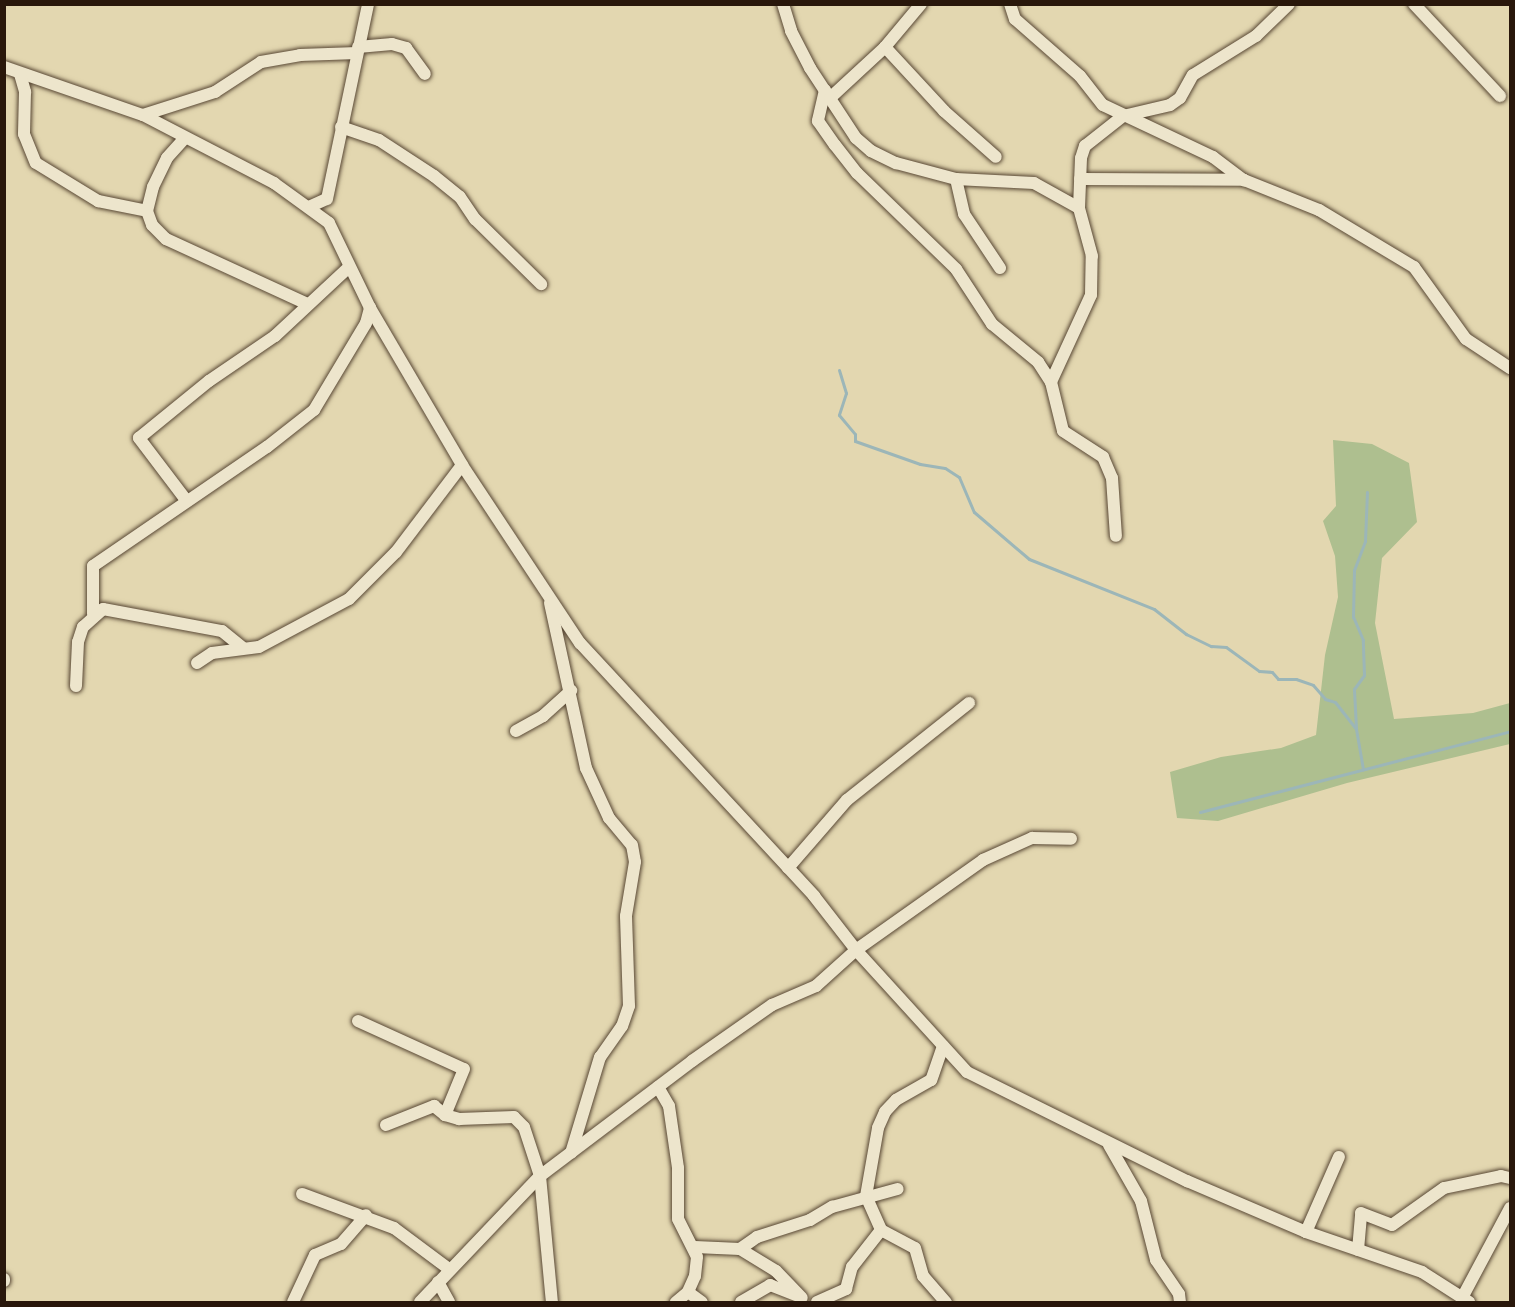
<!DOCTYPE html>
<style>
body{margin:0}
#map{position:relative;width:1515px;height:1307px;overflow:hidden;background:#e3d7b0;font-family:"Gentium Book Plus",serif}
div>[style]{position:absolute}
.green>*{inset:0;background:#aebf8f}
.stream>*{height:3px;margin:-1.5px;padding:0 1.5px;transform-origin:1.5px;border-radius:1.5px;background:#9cb6b8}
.roads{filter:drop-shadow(0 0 2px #584734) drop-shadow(0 0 2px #584734)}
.street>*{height:12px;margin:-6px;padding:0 6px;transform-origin:6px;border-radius:6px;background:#ede5cc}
span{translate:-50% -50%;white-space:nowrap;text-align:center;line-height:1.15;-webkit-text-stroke:5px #ede5cc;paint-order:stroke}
.frame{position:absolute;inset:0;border:6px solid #29170b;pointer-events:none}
</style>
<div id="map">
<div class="green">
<div style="clip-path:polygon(1333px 440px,1372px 444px,1409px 463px,1417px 522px,1382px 558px,1375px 623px,1394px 719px,1473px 713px,1510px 703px,1510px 744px,1347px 783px,1218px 821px,1177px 818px,1170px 772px,1221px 757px,1281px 748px,1316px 735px,1325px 655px,1338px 597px,1335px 556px,1323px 521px,1336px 506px)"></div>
</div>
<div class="stream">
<div style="left:839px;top:370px;width:24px;rotate:73deg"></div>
<div style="left:846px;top:393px;width:23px;rotate:108deg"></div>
<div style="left:839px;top:415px;width:25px;rotate:50deg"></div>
<div style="left:855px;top:434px;width:7px;rotate:90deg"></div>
<div style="left:855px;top:441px;width:69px;rotate:19.5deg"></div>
<div style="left:920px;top:464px;width:25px;rotate:9deg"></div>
<div style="left:945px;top:468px;width:17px;rotate:33deg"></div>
<div style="left:959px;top:477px;width:38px;rotate:67deg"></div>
<div style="left:974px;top:512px;width:72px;rotate:40.5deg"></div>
<div style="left:1029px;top:559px;width:135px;rotate:21.8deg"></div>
<div style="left:1154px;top:609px;width:41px;rotate:38deg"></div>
<div style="left:1186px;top:634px;width:28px;rotate:26deg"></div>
<div style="left:1211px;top:646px;width:15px;rotate:4deg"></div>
<div style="left:1226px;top:647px;width:41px;rotate:36deg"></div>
<div style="left:1259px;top:671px;width:13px;rotate:4deg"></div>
<div style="left:1272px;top:672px;width:9px;rotate:49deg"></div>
<div style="left:1278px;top:679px;width:18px"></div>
<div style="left:1296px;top:679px;width:18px;rotate:19deg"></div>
<div style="left:1313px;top:685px;width:18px;rotate:49deg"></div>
<div style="left:1325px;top:699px;width:10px;rotate:17deg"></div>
<div style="left:1335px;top:702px;width:34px;rotate:52deg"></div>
<div style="left:1356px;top:729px;width:41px;rotate:80.1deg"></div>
<div style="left:1356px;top:728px;width:39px;rotate:-93deg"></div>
<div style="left:1354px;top:689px;width:17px;rotate:-54deg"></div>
<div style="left:1364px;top:675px;width:35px;rotate:-92deg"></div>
<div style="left:1363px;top:640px;width:25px;rotate:-113deg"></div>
<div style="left:1353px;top:617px;width:47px;rotate:-88.8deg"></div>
<div style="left:1354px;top:570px;width:31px;rotate:-69deg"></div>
<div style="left:1365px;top:541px;width:49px;rotate:-87.7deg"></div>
<div style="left:1200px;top:812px;width:320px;rotate:-14.6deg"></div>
</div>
<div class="roads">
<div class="street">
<div style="left:783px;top:4px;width:28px;rotate:73deg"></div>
<div style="left:791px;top:31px;width:42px;rotate:62.8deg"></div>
<div style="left:810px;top:68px;width:84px;rotate:56.7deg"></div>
<div style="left:856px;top:138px;width:20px;rotate:41deg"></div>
<div style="left:871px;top:151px;width:28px;rotate:26deg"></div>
<div style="left:896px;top:163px;width:62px;rotate:14.9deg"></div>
<div style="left:956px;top:179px;width:78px;rotate:2.9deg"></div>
<div style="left:1034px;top:183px;width:51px;rotate:29.1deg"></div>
<div style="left:1010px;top:4px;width:16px;rotate:72deg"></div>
<div style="left:1015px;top:19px;width:86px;rotate:41.2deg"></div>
<div style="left:1080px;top:76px;width:37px;rotate:52deg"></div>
<div style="left:1103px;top:105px;width:122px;rotate:25.3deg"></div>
<div style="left:1213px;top:157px;width:39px;rotate:37deg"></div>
<div style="left:1244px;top:180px;width:81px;rotate:21.8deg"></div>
<div style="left:1319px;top:210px;width:111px;rotate:31deg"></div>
<div style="left:1414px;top:267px;width:89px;rotate:54.2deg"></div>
<div style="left:1466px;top:339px;width:53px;rotate:33.4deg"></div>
<div style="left:1414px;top:4px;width:126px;rotate:46.9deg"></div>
<div style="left:358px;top:47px;width:34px;rotate:-5deg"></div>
<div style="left:392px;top:44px;width:15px;rotate:16deg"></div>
<div style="left:406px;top:48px;width:32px;rotate:54deg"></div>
<div style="left:885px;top:47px;width:87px;rotate:47.3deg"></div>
<div style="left:944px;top:111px;width:69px;rotate:41.5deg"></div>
<div style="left:4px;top:67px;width:147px;rotate:19.1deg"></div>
<div style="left:143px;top:115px;width:148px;rotate:27.4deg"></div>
<div style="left:274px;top:183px;width:68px;rotate:36deg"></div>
<div style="left:329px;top:223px;width:94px;rotate:64.2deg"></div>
<div style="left:370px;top:308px;width:182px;rotate:59.6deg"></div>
<div style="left:462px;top:465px;width:214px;rotate:56.5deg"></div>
<div style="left:580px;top:643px;width:345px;rotate:47.2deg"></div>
<div style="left:814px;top:896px;width:68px;rotate:52.1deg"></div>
<div style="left:856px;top:950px;width:165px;rotate:47.7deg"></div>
<div style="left:967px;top:1072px;width:246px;rotate:26.4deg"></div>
<div style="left:1187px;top:1181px;width:129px;rotate:23.2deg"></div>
<div style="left:1306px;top:1232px;width:123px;rotate:19deg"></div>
<div style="left:1422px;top:1272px;width:56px;rotate:32.6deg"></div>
<div style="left:20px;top:74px;width:19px;rotate:74deg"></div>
<div style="left:25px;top:92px;width:42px;rotate:91.4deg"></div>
<div style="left:24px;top:134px;width:31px;rotate:68deg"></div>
<div style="left:36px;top:163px;width:73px;rotate:31.5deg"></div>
<div style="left:98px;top:201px;width:50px;rotate:11.5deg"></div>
<div style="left:825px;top:90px;width:32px;rotate:103deg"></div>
<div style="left:818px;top:121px;width:29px;rotate:55deg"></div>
<div style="left:835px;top:145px;width:36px;rotate:52deg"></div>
<div style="left:857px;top:173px;width:138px;rotate:44.1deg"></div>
<div style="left:956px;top:269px;width:66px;rotate:56.8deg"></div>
<div style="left:992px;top:324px;width:60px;rotate:39.6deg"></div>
<div style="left:1038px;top:362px;width:24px;rotate:57deg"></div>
<div style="left:1051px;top:382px;width:50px;rotate:76.2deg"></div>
<div style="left:1063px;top:431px;width:48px;rotate:33deg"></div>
<div style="left:1103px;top:457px;width:23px;rotate:67deg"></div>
<div style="left:1112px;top:478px;width:58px;rotate:86.1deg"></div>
<div style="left:830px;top:98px;width:75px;rotate:-42.8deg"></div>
<div style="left:885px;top:47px;width:56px;rotate:-50.1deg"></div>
<div style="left:143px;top:115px;width:76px;rotate:-17.7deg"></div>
<div style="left:215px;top:92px;width:55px;rotate:-33.1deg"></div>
<div style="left:261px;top:62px;width:40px;rotate:-10deg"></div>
<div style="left:300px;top:55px;width:57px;rotate:-2deg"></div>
<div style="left:341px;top:127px;width:40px;rotate:18.9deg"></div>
<div style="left:379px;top:140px;width:66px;rotate:33.2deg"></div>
<div style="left:434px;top:176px;width:33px;rotate:39deg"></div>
<div style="left:460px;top:197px;width:27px;rotate:56deg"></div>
<div style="left:475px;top:219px;width:93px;rotate:44.6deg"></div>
<div style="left:184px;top:139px;width:25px;rotate:132deg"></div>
<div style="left:167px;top:158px;width:32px;rotate:116deg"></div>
<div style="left:153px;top:187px;width:25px;rotate:104deg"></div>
<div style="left:147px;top:211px;width:15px;rotate:70deg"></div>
<div style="left:152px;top:225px;width:20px;rotate:45deg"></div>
<div style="left:166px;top:239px;width:155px;rotate:24.7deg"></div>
<div style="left:956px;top:179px;width:36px;rotate:77deg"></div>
<div style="left:964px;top:214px;width:65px;rotate:56.3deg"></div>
<div style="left:1080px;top:179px;width:164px;rotate:0.3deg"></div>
<div style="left:311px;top:206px;width:17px;rotate:-24deg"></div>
<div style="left:327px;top:199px;width:199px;rotate:-78.1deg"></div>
<div style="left:1051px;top:382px;width:96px;rotate:-65.3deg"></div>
<div style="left:1091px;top:295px;width:39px;rotate:-89deg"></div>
<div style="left:1092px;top:256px;width:50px;rotate:-105.2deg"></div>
<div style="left:1079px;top:208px;width:50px;rotate:-87.7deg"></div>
<div style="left:1081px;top:158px;width:13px;rotate:-72deg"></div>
<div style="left:1085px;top:146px;width:48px;rotate:-38.3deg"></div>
<div style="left:1123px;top:116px;width:48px;rotate:-13.2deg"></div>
<div style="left:1170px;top:105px;width:12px;rotate:-35deg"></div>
<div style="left:1180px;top:98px;width:26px;rotate:-61deg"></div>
<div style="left:1193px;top:75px;width:74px;rotate:-31.8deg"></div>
<div style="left:1256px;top:36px;width:46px;rotate:-44.1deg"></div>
<div style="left:186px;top:500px;width:78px;rotate:-127.2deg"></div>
<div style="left:139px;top:438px;width:90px;rotate:-39.2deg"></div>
<div style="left:209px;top:381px;width:80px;rotate:-34.3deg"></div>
<div style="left:275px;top:336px;width:100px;rotate:-43deg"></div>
<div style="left:550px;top:603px;width:169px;rotate:77.7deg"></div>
<div style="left:586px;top:768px;width:55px;rotate:65.3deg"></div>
<div style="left:609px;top:818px;width:35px;rotate:50deg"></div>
<div style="left:632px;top:845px;width:17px;rotate:80deg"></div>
<div style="left:635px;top:862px;width:55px;rotate:99.5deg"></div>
<div style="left:626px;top:916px;width:90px;rotate:88.1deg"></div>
<div style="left:629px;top:1006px;width:21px;rotate:109deg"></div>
<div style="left:622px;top:1026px;width:38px;rotate:125deg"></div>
<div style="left:600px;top:1057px;width:100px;rotate:106.8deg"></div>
<div style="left:93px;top:614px;width:48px;rotate:-90deg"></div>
<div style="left:93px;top:566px;width:211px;rotate:-34.4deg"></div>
<div style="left:267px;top:447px;width:60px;rotate:-38.2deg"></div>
<div style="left:314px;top:410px;width:101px;rotate:-59.1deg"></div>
<div style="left:366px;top:323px;width:16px;rotate:-75deg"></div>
<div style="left:197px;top:663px;width:18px;rotate:-34deg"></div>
<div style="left:212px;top:653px;width:47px;rotate:-7.3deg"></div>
<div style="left:259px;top:647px;width:102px;rotate:-28.1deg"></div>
<div style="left:349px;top:599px;width:66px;rotate:-45deg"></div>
<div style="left:396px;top:552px;width:109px;rotate:-52.8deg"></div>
<div style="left:76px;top:686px;width:44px;rotate:-87.4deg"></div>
<div style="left:78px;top:642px;width:16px;rotate:-72deg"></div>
<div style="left:83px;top:627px;width:27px;rotate:-42deg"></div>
<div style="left:103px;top:609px;width:121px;rotate:10.5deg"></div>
<div style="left:222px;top:631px;width:27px;rotate:39deg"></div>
<div style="left:516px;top:731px;width:31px;rotate:-29deg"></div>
<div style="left:543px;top:716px;width:38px;rotate:-42deg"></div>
<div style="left:788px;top:868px;width:90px;rotate:-49.1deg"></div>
<div style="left:847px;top:800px;width:156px;rotate:-38.5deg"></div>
<div style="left:358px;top:1021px;width:116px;rotate:24.4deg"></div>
<div style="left:464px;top:1069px;width:50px;rotate:112.4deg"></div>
<div style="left:943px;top:1046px;width:36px;rotate:109deg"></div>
<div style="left:931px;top:1080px;width:40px;rotate:150.3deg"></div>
<div style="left:896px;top:1100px;width:16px;rotate:133deg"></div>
<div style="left:885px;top:1112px;width:17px;rotate:114deg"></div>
<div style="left:878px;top:1128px;width:69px;rotate:100deg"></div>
<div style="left:866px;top:1196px;width:37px;rotate:66deg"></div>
<div style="left:881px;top:1230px;width:38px;rotate:28deg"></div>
<div style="left:915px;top:1248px;width:29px;rotate:74deg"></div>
<div style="left:923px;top:1276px;width:35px;rotate:49deg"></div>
<div style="left:658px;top:1087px;width:22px;rotate:60deg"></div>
<div style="left:669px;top:1106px;width:63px;rotate:81.7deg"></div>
<div style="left:678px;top:1168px;width:51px;rotate:90deg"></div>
<div style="left:678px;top:1219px;width:42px;rotate:63.4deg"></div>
<div style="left:697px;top:1257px;width:19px;rotate:96deg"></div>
<div style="left:695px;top:1276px;width:17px;rotate:114deg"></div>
<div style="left:688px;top:1292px;width:16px;rotate:140deg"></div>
<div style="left:386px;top:1125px;width:52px;rotate:-21.6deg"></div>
<div style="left:434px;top:1106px;width:14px;rotate:39deg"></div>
<div style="left:445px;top:1115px;width:15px;rotate:16deg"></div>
<div style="left:459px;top:1119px;width:55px;rotate:-2.1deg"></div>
<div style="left:514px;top:1117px;width:14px;rotate:45deg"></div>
<div style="left:524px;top:1127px;width:52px;rotate:71.9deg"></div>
<div style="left:540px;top:1176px;width:127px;rotate:84.6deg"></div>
<div style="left:1109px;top:1145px;width:64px;rotate:60.3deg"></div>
<div style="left:1141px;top:1201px;width:61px;rotate:75.7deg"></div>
<div style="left:1156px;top:1260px;width:41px;rotate:55.9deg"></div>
<div style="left:1179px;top:1294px;width:8px;rotate:83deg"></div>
<div style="left:302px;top:1194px;width:98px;rotate:20.3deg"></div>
<div style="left:394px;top:1228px;width:69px;rotate:36.7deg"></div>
<div style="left:1306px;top:1232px;width:82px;rotate:-66.3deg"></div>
<div style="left:695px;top:1247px;width:45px;rotate:2.5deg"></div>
<div style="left:740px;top:1249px;width:42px;rotate:31.4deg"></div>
<div style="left:776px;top:1271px;width:37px;rotate:46deg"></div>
<div style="left:740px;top:1249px;width:21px;rotate:-35deg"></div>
<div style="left:757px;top:1237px;width:56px;rotate:-17.8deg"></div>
<div style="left:810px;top:1220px;width:26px;rotate:-31deg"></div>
<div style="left:832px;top:1207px;width:68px;rotate:-15.3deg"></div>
<div style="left:1358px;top:1250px;width:37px;rotate:-85deg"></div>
<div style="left:1361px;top:1213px;width:33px;rotate:21deg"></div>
<div style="left:1392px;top:1225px;width:64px;rotate:-35.4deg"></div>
<div style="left:1444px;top:1188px;width:58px;rotate:-11.9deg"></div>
<div style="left:1501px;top:1176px;width:9px;rotate:13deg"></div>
<div style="left:4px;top:1279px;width:2px;rotate:90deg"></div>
<div style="left:438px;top:1282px;width:23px;rotate:61deg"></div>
<div style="left:688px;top:1292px;width:17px;rotate:36deg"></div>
<div style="left:1462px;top:1298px;width:102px;rotate:-61.9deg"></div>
<div style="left:293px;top:1302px;width:52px;rotate:-64.9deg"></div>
<div style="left:315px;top:1255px;width:28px;rotate:-23deg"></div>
<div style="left:341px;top:1244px;width:38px;rotate:-49deg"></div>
<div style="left:420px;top:1302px;width:174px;rotate:-46.4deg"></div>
<div style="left:540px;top:1176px;width:191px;rotate:-37.1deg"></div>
<div style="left:692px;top:1061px;width:98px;rotate:-35deg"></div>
<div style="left:772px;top:1005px;width:48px;rotate:-23.4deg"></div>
<div style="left:816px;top:986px;width:54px;rotate:-42deg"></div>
<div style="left:856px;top:950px;width:156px;rotate:-35.3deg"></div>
<div style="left:983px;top:860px;width:54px;rotate:-24.2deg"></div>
<div style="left:1032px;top:838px;width:39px;rotate:1deg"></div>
<div style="left:741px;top:1302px;width:34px;rotate:-30deg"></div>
<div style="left:770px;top:1285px;width:28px;rotate:21deg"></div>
<div style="left:817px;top:1302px;width:32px;rotate:-24deg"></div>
<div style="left:846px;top:1289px;width:23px;rotate:-75deg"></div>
<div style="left:852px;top:1267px;width:47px;rotate:-51.9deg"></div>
</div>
</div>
<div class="frame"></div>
</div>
